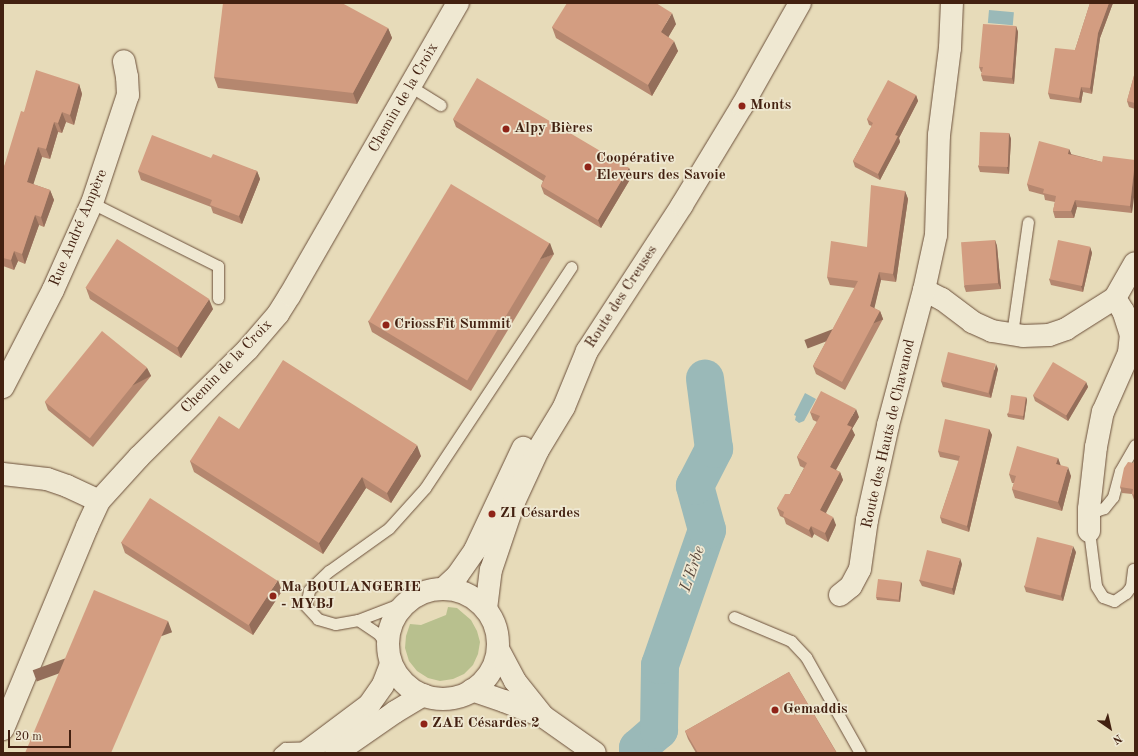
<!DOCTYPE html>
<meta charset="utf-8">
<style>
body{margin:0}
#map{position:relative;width:1138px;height:756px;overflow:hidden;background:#e7dbb9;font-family:"Old Standard TT",serif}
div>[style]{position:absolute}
.green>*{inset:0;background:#b8c08e}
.water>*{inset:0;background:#9ab9b8;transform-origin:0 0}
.river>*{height:38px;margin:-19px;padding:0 19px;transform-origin:19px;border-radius:19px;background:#9ab9b8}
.roads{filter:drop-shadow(0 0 1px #6c503b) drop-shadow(0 0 1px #6c503b)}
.lane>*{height:11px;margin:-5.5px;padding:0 5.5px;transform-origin:5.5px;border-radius:5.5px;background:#efe8d2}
.street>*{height:22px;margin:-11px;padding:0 11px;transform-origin:11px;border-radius:11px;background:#efe8d2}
.secondary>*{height:22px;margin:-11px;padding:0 11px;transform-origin:11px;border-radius:11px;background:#efe8d2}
.secondary>.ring{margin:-11px;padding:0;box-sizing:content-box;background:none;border:22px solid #efe8d2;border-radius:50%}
.wall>*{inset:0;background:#b5876f}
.shaded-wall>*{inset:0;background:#946e5a;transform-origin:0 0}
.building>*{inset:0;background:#d39d81;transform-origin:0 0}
.dots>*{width:11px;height:11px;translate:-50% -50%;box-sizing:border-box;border:2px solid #efe8d2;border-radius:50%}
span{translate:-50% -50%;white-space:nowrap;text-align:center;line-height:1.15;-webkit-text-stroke:3.5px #efe8d2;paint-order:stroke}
.street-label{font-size:15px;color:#432111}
.poi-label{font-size:15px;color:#432111;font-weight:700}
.left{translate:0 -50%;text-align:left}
.water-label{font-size:16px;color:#59473b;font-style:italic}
.frame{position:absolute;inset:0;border:4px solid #432111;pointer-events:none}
.north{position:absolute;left:1090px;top:708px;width:40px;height:40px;-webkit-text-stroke:3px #efe8d2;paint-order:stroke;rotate:146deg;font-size:11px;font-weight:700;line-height:16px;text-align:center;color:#432111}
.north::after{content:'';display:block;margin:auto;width:14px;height:18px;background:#432111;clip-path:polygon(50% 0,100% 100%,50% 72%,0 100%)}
.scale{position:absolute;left:8px;top:730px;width:63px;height:18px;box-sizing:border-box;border:2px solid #432111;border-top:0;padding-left:5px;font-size:12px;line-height:14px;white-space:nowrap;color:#432111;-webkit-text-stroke:3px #efe8d2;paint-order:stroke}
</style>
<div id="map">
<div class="green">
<div style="clip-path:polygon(448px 607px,457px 608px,471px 620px,477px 631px,480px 642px,478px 654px,473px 665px,464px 674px,453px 679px,440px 681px,428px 678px,417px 671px,409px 661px,405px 648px,406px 636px,410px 624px,421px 625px,446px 615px)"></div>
</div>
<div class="water">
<div style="left:989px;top:10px;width:25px;height:13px;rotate:5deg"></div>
<div style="clip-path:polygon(805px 393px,816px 399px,804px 421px,799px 423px,795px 420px,796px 416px,794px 415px)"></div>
</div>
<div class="river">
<div style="left:638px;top:753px;width:5px;rotate:-90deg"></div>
<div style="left:638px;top:748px;width:28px;rotate:-41deg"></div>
<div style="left:659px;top:730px;width:65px;rotate:-89.1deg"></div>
<div style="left:660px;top:665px;width:143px;rotate:-70.8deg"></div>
<div style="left:707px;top:530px;width:46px;rotate:-105.3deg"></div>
<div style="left:695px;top:486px;width:42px;rotate:-62.8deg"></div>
<div style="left:714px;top:449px;width:71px;rotate:-97.3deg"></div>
</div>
<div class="roads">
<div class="lane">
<div style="left:410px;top:86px;width:36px;rotate:32deg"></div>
<div style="left:92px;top:203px;width:141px;rotate:26.6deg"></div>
<div style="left:218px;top:266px;width:32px;rotate:90deg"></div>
<div style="left:1012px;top:334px;width:113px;rotate:-81.9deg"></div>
<div style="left:1089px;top:509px;width:9px;rotate:6deg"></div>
<div style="left:1098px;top:510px;width:6px;rotate:-18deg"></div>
<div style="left:1104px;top:508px;width:14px;rotate:-51deg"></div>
<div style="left:1113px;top:497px;width:27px;rotate:-75deg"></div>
<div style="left:1120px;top:471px;width:30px;rotate:-60deg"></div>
<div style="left:1089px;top:531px;width:55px;rotate:82.7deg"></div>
<div style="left:1096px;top:586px;width:13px;rotate:58deg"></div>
<div style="left:1103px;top:597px;width:12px;rotate:20deg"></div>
<div style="left:1114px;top:601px;width:14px;rotate:-34deg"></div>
<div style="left:1126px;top:593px;width:9px;rotate:-54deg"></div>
<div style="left:1131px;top:586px;width:17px;rotate:-83deg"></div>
<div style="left:405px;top:602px;width:50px;rotate:159deg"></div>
<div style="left:358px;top:620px;width:23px;rotate:170deg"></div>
<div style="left:335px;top:624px;width:18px;rotate:-164deg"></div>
<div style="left:318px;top:619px;width:18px;rotate:-133deg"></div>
<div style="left:306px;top:606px;width:16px;rotate:-79deg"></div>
<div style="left:309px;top:590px;width:28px;rotate:-44deg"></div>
<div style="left:329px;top:571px;width:74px;rotate:-35.6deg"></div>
<div style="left:389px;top:528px;width:54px;rotate:-48deg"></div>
<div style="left:425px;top:488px;width:265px;rotate:-56.5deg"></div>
<div style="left:734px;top:617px;width:62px;rotate:22.8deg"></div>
<div style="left:791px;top:641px;width:22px;rotate:47deg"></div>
<div style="left:806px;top:657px;width:110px;rotate:60.6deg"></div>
<div style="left:358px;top:620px;width:25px;rotate:34deg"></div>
<div style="left:379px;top:634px;width:15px;rotate:58deg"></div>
<div style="left:279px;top:753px;width:8px;rotate:-40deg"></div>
<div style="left:285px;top:748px;width:24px;rotate:-2deg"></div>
</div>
<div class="street">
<div style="left:924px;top:290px;width:20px;rotate:27deg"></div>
<div style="left:942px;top:299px;width:38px;rotate:37deg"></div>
<div style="left:972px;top:322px;width:22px;rotate:24deg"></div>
<div style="left:992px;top:331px;width:31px;rotate:9deg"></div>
<div style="left:1023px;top:336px;width:26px;rotate:-2deg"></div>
<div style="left:1049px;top:335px;width:18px;rotate:-19deg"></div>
<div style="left:1066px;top:329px;width:58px;rotate:-32.3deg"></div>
<div style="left:1115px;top:298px;width:40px;rotate:-60.3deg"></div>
<div style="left:3px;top:387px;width:109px;rotate:-62.7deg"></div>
<div style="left:53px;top:290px;width:95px;rotate:-65.9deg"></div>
<div style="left:92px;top:203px;width:114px;rotate:-71.6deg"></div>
<div style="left:128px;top:95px;width:18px;rotate:-93deg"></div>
<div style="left:127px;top:77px;width:16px;rotate:-101deg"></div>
<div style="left:3px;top:474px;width:44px;rotate:6.5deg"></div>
<div style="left:47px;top:479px;width:21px;rotate:19deg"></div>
<div style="left:67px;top:486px;width:35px;rotate:25deg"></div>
<div style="left:1089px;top:531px;width:22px;rotate:-90deg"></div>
<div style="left:1089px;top:509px;width:62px;rotate:-83.6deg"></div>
<div style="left:1096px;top:447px;width:36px;rotate:-79deg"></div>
<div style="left:1103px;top:412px;width:64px;rotate:-66.2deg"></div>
<div style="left:1129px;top:353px;width:18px;rotate:-84deg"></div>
<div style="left:1131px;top:335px;width:25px;rotate:-108deg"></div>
<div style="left:1123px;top:311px;width:15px;rotate:-122deg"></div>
<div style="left:840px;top:595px;width:14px;rotate:-39deg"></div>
<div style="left:851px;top:586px;width:19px;rotate:-62deg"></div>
<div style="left:860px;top:569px;width:49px;rotate:-81.9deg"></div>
<div style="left:867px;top:520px;width:97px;rotate:-77.5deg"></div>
<div style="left:888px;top:425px;width:140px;rotate:-75.1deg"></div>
<div style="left:924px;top:290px;width:56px;rotate:-77.7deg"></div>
<div style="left:936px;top:235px;width:100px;rotate:-88.3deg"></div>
<div style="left:939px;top:135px;width:88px;rotate:-82.8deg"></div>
<div style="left:950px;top:48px;width:45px;rotate:-87.5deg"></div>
<div style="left:3px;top:729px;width:219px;rotate:-67.4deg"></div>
<div style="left:87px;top:527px;width:29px;rotate:-65deg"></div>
<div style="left:99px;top:501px;width:59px;rotate:-47.7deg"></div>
<div style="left:139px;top:457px;width:153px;rotate:-44.7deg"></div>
<div style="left:248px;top:349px;width:46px;rotate:-49.4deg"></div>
<div style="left:278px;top:314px;width:22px;rotate:-58deg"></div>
<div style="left:290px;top:295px;width:337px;rotate:-60.1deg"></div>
</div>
<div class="secondary">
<div style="left:444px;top:588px;width:18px;rotate:-43deg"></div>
<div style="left:457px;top:576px;width:32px;rotate:-55deg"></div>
<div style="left:475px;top:550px;width:113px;rotate:-64.8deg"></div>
<div class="ring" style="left:388px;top:589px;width:88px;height:88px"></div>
<div style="left:486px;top:609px;width:39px;rotate:-83deg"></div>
<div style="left:491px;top:570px;width:72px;rotate:-71.3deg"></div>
<div style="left:514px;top:502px;width:57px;rotate:-65.2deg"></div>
<div style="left:538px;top:450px;width:50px;rotate:-58.8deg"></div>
<div style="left:564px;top:407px;width:61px;rotate:-67.7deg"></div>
<div style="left:587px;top:351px;width:174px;rotate:-56.9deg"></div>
<div style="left:682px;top:205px;width:116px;rotate:-58.8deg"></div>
<div style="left:742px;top:106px;width:118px;rotate:-60.6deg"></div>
<div style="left:498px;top:649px;width:36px;rotate:62deg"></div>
<div style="left:515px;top:681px;width:43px;rotate:51.5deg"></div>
<div style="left:472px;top:690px;width:34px;rotate:19deg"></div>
<div style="left:504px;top:701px;width:43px;rotate:21.8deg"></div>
<div style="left:544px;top:717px;width:62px;rotate:35.2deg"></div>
<div style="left:305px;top:753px;width:80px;rotate:-36.9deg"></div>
<div style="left:369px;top:705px;width:24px;rotate:-55deg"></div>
<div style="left:383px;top:685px;width:22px;rotate:-69deg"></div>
<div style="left:336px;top:753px;width:72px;rotate:-34.8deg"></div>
<div style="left:395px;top:712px;width:33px;rotate:-31deg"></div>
</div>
</div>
<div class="wall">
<div style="clip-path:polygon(1090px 3px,1113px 3px,1100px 38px,1092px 94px,1083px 92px,1081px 103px,1050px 99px,1048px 93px,1075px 50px)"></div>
<div style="clip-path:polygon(676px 24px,668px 37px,678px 51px,652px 96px,556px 38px,552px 27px)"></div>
<div style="clip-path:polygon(1016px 26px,1018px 32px,1014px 84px,983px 81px,981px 75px,982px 72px,981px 72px,979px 67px)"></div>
<div style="clip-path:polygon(388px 28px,392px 38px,357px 104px,218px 88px,214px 77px)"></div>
<div style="clip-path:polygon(1135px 72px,1135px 109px,1129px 107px,1127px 101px)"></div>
<div style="clip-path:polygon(79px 84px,82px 94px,74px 125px,66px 122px,62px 133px,58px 132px,50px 159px,42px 157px,33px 184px,50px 190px,54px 200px,44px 227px,39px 225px,25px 264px,18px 261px,14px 270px,3px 266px,3px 170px,24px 112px)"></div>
<div style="clip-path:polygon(916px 95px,918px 101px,899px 138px,900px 142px,880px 180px,855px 167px,853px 161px,872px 126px,869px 125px,867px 119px)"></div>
<div style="clip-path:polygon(453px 119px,629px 168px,632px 176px,601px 228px,544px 194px,541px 186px,543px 181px,456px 127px)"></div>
<div style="clip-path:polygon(1009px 133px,1011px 139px,1009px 174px,980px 172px,978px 166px)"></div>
<div style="clip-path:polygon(1069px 149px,1071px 154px,1102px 162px,1135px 160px,1132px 213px,1077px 207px,1074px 218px,1055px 218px,1053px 211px,1055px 202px,1045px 200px,1044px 195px,1029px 191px,1027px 184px)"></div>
<div style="clip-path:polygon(211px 158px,257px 171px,260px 179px,242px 224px,213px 213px,211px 207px,141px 180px,138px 171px)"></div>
<div style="clip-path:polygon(905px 191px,908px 199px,896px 282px,881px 280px,874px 308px,880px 311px,883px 319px,845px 390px,816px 374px,813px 366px,855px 288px,830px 285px,827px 277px,867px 247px)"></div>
<div style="clip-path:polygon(995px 240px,997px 246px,1001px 289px,966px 292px,964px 286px)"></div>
<div style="clip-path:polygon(1090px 247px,1092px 253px,1083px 292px,1051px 285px,1049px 279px)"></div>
<div style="clip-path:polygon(554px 254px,471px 391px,372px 332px,368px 321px)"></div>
<div style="clip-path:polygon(86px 288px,213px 309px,181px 358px,90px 299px)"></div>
<div style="clip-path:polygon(147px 368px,151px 376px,93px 447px,48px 410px,45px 402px)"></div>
<div style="clip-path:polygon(998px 369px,991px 398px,943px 387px,941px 381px)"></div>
<div style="clip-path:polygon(1086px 382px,1088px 387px,1068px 421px,1035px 401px,1033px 395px)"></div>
<div style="clip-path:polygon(1026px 397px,1027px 400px,1024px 420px,1008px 417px,1007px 414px)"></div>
<div style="clip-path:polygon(810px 412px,859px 417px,852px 429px,855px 435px,836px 470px,840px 472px,843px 480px,826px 513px,836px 525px,828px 542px,814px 534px,812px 538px,786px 524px,784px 518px,780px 516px,777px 508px,790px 494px,804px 468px,800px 466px,797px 457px,817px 422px,813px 420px)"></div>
<div style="clip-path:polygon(239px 429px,421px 456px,391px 503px,366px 488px,323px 554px,194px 472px,190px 461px)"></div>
<div style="clip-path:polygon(989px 429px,992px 435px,969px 532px,942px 523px,940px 517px,959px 461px,940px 457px,938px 451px)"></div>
<div style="clip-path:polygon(1058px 458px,1060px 465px,1071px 476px,1062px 511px,1015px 498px,1012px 489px,1014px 483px,1012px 483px,1009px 474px)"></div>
<div style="clip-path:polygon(1135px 463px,1135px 500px,1134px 500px,1132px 494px,1122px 493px,1120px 487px)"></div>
<div style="clip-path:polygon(121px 542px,282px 591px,253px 635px,125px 553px)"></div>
<div style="clip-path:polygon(1076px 552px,1063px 601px,1026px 592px,1024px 586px)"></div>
<div style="clip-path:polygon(962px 564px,954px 595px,922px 586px,919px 580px)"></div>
<div style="clip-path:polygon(901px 582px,902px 584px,900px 602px,877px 600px,876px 597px)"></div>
<div style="clip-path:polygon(789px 672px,837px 753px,696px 753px,688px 739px,685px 731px)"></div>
</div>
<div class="shaded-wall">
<div style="clip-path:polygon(1109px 3px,1113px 3px,1100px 38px,1092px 94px,1090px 88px,1098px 33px)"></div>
<div style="clip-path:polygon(672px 13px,676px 24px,665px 43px,661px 32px)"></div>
<div style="clip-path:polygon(1016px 26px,1018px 32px,1014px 84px,1012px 78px)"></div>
<div style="clip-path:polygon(388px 28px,392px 38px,357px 104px,353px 93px)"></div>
<div style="clip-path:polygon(674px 41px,678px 51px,652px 96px,648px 85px)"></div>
<div style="clip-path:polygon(79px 84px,82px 94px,74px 125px,70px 115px)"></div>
<div style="clip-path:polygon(1081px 87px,1083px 92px,1081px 103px,1079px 98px)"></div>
<div style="clip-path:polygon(916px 95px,918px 101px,899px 138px,900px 142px,880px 180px,878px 174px,895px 135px)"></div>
<div style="clip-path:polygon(62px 112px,66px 122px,62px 133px,58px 123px)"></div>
<div style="clip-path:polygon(54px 122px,58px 132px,50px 159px,46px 149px)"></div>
<div style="clip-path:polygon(1009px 133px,1011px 139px,1009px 174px,1007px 168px)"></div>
<div style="clip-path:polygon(38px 147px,42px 157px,31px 192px,27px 182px)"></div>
<div style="clip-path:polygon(1069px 149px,1072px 156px,1068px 154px)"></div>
<div style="clip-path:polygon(1135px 163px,1135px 190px,1132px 213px,1130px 206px)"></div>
<div style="clip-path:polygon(629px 168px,632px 176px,601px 228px,598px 220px)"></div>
<div style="clip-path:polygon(257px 171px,260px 179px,242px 224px,239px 216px)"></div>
<div style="clip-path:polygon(50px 190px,54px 200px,44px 227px,41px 217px)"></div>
<div style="clip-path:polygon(905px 191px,908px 199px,896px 282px,893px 274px)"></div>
<div style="clip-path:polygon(1075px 200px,1077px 207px,1074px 218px,1071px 211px)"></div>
<div style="clip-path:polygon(35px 215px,39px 225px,25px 264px,22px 254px)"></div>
<div style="clip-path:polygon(995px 240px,997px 246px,1001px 289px,998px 283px)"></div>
<div style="left:550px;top:243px;width:12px;height:160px;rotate:70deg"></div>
<div style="clip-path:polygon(1090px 247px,1092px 253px,1083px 292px,1081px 286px)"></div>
<div style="clip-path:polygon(14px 251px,18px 261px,14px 270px,11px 260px)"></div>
<div style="clip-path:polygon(879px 272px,881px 280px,873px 314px,870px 306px)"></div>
<div style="clip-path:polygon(209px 299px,213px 309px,181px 358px,177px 347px)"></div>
<div style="left:880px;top:311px;width:9px;height:81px;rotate:69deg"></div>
<div style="clip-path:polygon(996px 364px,998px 369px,991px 398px,989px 393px)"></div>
<div style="left:147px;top:368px;width:9px;height:90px;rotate:63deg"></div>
<div style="clip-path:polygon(1086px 382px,1088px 387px,1068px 421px,1066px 415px)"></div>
<div style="clip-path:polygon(1026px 397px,1027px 400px,1024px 420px,1023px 417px)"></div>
<div style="clip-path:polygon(856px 409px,859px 417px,852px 429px,855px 435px,833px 475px,830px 467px,847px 425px)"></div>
<div style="clip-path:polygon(989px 429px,992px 435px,969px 532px,967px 526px)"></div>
<div style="clip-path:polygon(417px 445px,421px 456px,391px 503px,387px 493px)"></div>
<div style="clip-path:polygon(1058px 458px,1061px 466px,1056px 464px)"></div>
<div style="clip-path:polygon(1068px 467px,1071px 476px,1062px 511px,1058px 502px)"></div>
<div style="clip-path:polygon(840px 472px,843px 480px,823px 518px,820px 510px)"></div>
<div style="clip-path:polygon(362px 477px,366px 488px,323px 554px,319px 543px)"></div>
<div style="clip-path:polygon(833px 517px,836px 525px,828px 542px,825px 533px)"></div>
<div style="clip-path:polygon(811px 526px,814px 534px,812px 538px,809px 530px)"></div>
<div style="clip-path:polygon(1073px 546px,1076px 552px,1063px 601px,1061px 596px)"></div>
<div style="clip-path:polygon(960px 558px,962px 564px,954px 595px,952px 589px)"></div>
<div style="clip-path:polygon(278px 580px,282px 591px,253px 635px,249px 624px)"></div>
<div style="clip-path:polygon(901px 582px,902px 584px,900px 602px,899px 599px)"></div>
<div style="left:168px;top:621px;width:12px;height:144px;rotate:70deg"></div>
</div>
<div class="building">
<div style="clip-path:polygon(223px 3px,342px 3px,388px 28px,353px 93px,214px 77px)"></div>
<div style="clip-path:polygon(567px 3px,656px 3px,672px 13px,661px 32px,674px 41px,648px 85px,552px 27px)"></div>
<div style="clip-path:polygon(1090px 3px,1109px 3px,1098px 33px,1090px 88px,1081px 87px,1079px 98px,1048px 93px,1055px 48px,1075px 50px)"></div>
<div style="clip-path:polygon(983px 24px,1016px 26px,1012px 78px,981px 75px,983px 67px,979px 67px)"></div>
<div style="clip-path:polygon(36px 70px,79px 84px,70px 115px,62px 112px,58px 123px,54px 122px,46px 149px,38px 147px,27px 182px,50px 190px,41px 217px,35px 215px,22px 254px,14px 251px,11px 260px,3px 258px,3px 170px,21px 111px,24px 112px)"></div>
<div style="clip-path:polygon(1135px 72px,1135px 103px,1127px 101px)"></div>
<div style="clip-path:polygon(477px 78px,629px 168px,598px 220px,541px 186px,546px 176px,453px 119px)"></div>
<div style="clip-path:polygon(888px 80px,916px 95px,895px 135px,898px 136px,878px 174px,853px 161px,873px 123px,867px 119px)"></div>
<div style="left:980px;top:132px;width:29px;height:34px;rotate:2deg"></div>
<div style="clip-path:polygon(152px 135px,211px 158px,213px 154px,257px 171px,239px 216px,210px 205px,212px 200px,138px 171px)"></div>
<div style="clip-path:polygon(1039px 141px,1069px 149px,1068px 154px,1102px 162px,1103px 156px,1135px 160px,1130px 206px,1075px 200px,1071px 211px,1053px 211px,1056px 196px,1043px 193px,1044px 189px,1027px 184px)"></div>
<div style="left:451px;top:184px;width:115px;height:160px;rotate:31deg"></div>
<div style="clip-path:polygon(871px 185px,905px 191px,893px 274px,879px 272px,870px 306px,880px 311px,842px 382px,813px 366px,858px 281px,827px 277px,831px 241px,867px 247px)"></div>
<div style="left:117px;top:239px;width:110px;height:58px;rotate:33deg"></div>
<div style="left:995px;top:240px;width:43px;height:34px;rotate:86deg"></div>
<div style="left:1058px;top:240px;width:33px;height:40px;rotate:12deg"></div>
<div style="left:102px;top:331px;width:58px;height:91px;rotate:39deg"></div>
<div style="left:948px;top:352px;width:49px;height:30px;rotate:14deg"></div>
<div style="clip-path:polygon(283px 360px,417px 445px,387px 493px,362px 477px,319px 543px,190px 461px,219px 416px,239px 429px)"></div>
<div style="left:1053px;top:362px;width:39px;height:39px;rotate:31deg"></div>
<div style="clip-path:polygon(821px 391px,856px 409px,847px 425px,852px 427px,830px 467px,840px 472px,820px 510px,833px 517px,825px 533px,811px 526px,809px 530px,783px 516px,784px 512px,777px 508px,785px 494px,790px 494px,807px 463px,797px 457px,820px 416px,810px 412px)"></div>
<div style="left:1011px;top:395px;width:15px;height:19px;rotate:8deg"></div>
<div style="clip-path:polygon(945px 419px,989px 429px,967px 526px,940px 517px,960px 456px,938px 451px)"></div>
<div style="clip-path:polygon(1017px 446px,1058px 458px,1056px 464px,1068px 467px,1058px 502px,1012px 489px,1016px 476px,1009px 474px)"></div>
<div style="clip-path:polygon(1128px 462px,1135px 463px,1135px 495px,1132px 494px,1133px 489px,1120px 487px,1124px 468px)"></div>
<div style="left:150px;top:498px;width:152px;height:53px;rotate:33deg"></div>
<div style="left:1037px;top:537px;width:37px;height:51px;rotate:14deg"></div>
<div style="left:927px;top:550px;width:34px;height:31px;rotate:14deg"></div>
<div style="left:878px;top:579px;width:23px;height:18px;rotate:7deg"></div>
<div style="clip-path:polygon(94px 590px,168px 621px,111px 753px,25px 753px)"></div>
<div style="clip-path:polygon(789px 672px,836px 752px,835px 753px,698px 753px,685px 731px)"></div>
</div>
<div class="dots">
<div style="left:742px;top:106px;background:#8f2418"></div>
<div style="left:506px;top:129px;background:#8f2418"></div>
<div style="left:588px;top:167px;background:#8f2418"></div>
<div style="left:386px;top:325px;background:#8f2418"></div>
<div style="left:492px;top:514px;background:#8f2418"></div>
<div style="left:273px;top:596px;background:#8f2418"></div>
<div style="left:775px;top:710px;background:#8f2418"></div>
<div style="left:424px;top:724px;background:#8f2418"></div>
</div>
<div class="street-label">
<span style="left:404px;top:98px;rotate:-60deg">Chemin de la Croix</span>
<span style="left:79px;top:228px;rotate:-67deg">Rue André Ampère</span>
<span style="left:622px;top:297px;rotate:-57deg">Route des Creuses</span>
<span style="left:227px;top:367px;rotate:-46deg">Chemin de la Croix</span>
<span style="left:889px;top:434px;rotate:-77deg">Route des Hauts de Chavanod</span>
</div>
<div class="poi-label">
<span class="left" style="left:750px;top:106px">Monts</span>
<span class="left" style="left:514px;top:129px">Alpy Bières</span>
<span class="left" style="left:596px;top:167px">Coopérative<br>Eleveurs des Savoie</span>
<span class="left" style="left:394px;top:325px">CriossFit Summit</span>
<span class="left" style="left:500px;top:514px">ZI Césardes</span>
<span class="left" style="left:281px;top:596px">Ma BOULANGERIE<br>- MYBJ</span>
<span class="left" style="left:783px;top:710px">Gemaddis</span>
<span class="left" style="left:432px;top:724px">ZAE Césardes 2</span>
</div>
<div class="water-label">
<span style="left:693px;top:569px;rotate:-71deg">L'Erbe</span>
</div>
<div class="frame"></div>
<div class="north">N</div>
<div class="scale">20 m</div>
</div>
